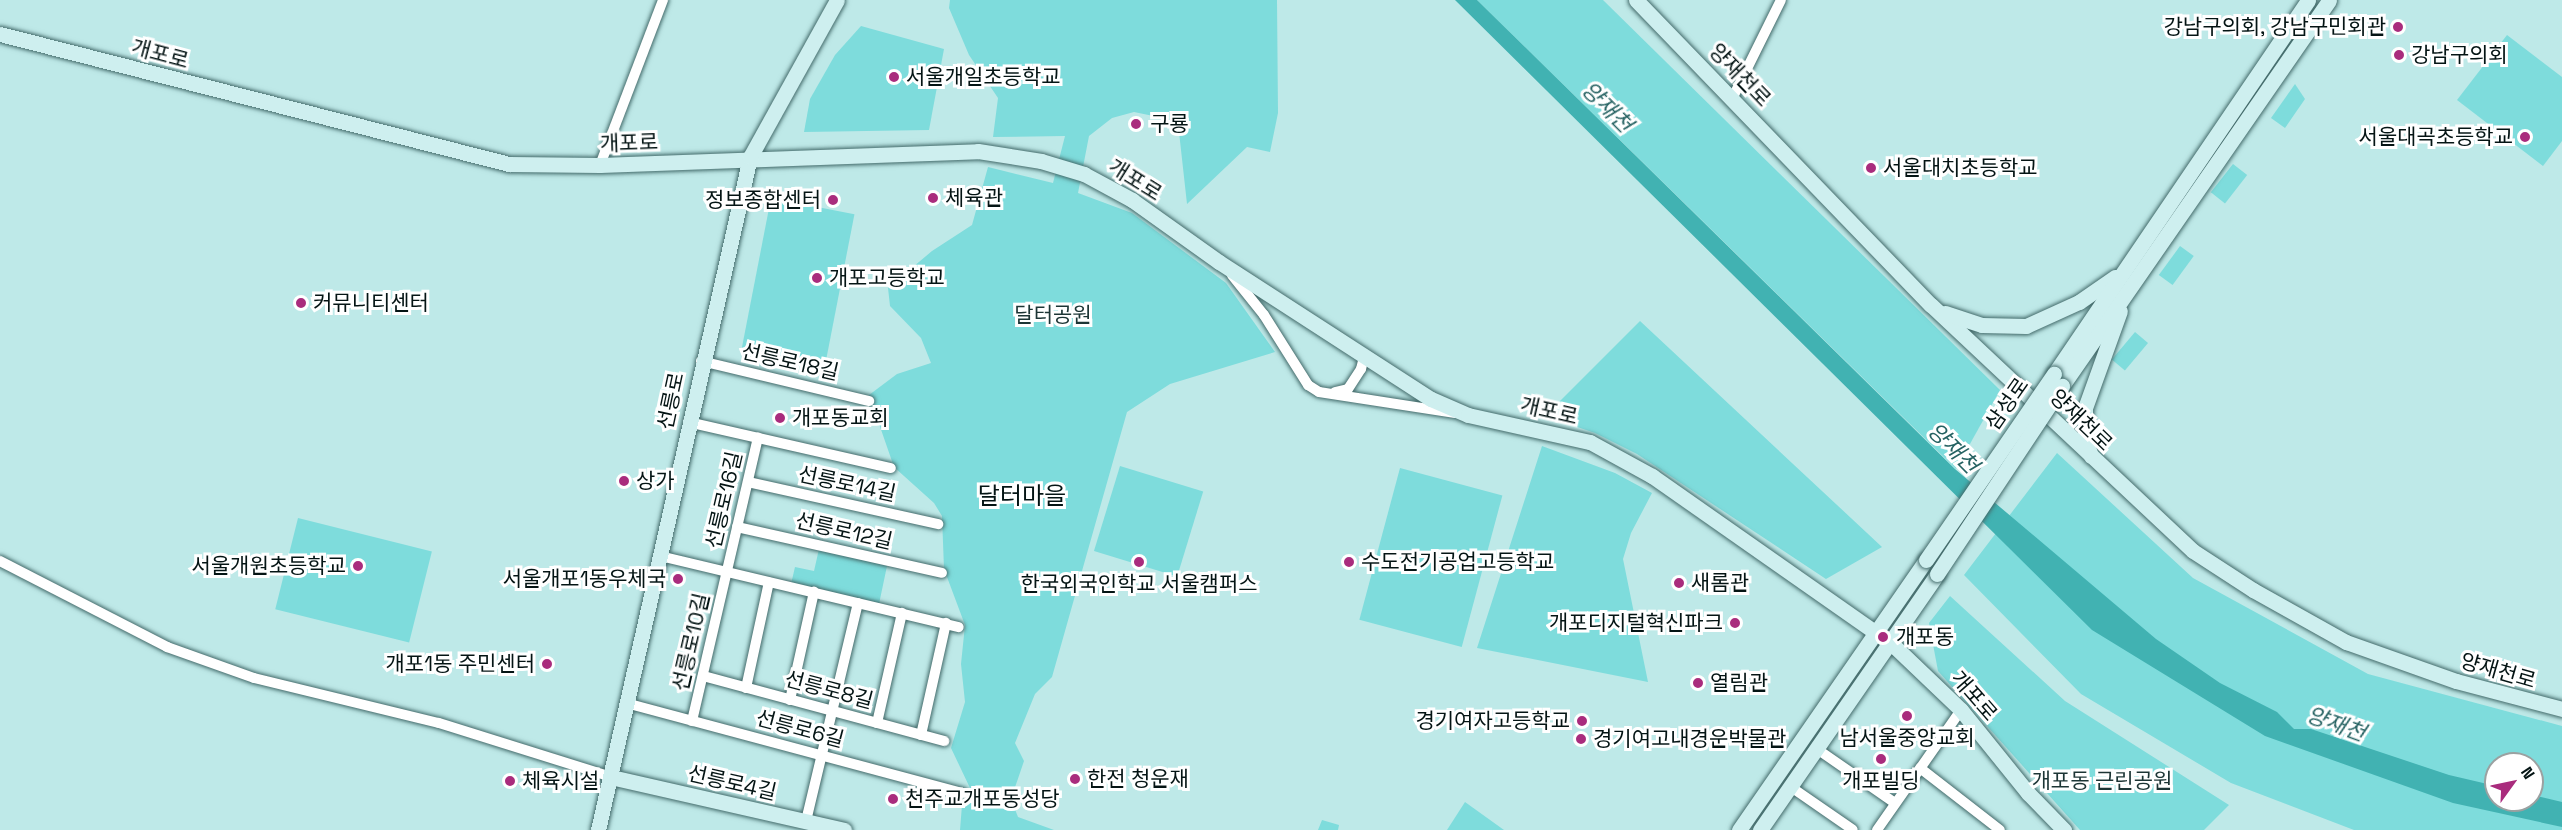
<!DOCTYPE html>
<meta charset="utf-8">
<style>
body{margin:0}
#map{position:relative;width:2562px;height:830px;overflow:hidden;background:#bee9e8;font-family:"Space Grotesk","Noto Sans KR",sans-serif}
div>[style]{position:absolute}
.green>*{inset:0;background:#7edcdc;transform-origin:0 0}
.water>*{inset:0;background:#41b2b2}
.roads{filter:drop-shadow(0 0 2px #436a6a) drop-shadow(0 0 2px #436a6a)}
.street>*{height:10px;margin:-5px;padding:0 5px;transform-origin:5px;border-radius:5px;background:#fff}
.secondary>*{height:15px;margin:-7.5px;padding:0 7.5px;transform-origin:7.5px;border-radius:7.5px;background:#ceefef}
.bridges{filter:drop-shadow(0 0 2px #436a6a) drop-shadow(0 0 2px #436a6a)}
.secondary-bridge>*{height:15px;margin:-7.5px;padding:0 7.5px;transform-origin:7.5px;border-radius:7.5px;background:#ceefef}
.dots>*{width:16px;height:16px;translate:-50% -50%;box-sizing:border-box;border:3px solid #fff;border-radius:50%}
span{translate:-50% -50%;white-space:nowrap;text-align:center;line-height:1.15;-webkit-text-stroke:6px #fff;paint-order:stroke}
.poi-label{font-size:21px;color:#041414}
.right{translate:-100% -50%;text-align:right}
.left{translate:0 -50%;text-align:left}
.street-label{font-size:21px;color:#041414}
.park-label{font-size:21px;color:#1c3535}
.water-label{font-size:22px;color:#256262;font-style:italic}
.quarter-label{font-size:24px;color:#041414}
.north{position:absolute;left:2484px;top:752px;width:60px;height:60px;box-sizing:border-box;background:#fff;border:2px solid #9ba1a1;border-radius:50%;rotate:57deg;font-size:16px;font-weight:700;line-height:24px;text-align:center;color:#041414}
.north::after{content:'';display:block;margin:auto;width:21px;height:27px;background:#a92c7d;clip-path:polygon(50% 0,100% 100%,50% 72%,0 100%)}
</style>
<div id="map">
<div class="green">
<div style="clip-path:polygon(950px 0,1277px 0,1278px 113px,1270px 152px,1247px 147px,1187px 204px,1179px 132px,1163px 118px,1134px 112px,1112px 118px,1089px 136px,1078px 193px,1132px 213px,1226px 283px,1275px 352px,1170px 384px,1127px 412px,1052px 677px,1035px 694px,1015px 743px,1024px 761px,1011px 799px,1018px 817px,1054px 830px,960px 830px,962px 805px,970px 788px,951px 748px,965px 702px,961px 664px,965px 625px,944px 569px,942px 516px,934px 503px,894px 467px,869px 395px,897px 374px,931px 363px,921px 338px,890px 306px,888px 288px,932px 251px,972px 225px,988px 167px,1053px 183px,1065px 136px,993px 137px,998px 98px,969px 55px,949px 8px)"></div>
<div style="clip-path:polygon(1477px 0,1603px 0,2000px 390px,1956px 469px)"></div>
<div style="clip-path:polygon(861px 26px,944px 49px,929px 130px,804px 132px,810px 99px,835px 55px)"></div>
<div style="clip-path:polygon(2507px 35px,2562px 77px,2562px 141px,2543px 166px,2457px 100px)"></div>
<div style="clip-path:polygon(2295px 84px,2305px 99px,2285px 128px,2271px 118px)"></div>
<div style="left:2233px;top:164px;width:18px;height:36px;rotate:38deg"></div>
<div style="left:771px;top:198px;width:85px;height:159px;rotate:11deg"></div>
<div style="left:2180px;top:246px;width:17px;height:36px;rotate:36deg"></div>
<div style="clip-path:polygon(1640px 321px,1882px 547px,1826px 579px,1637px 454px,1595px 433px,1545px 416px)"></div>
<div style="left:2135px;top:332px;width:17px;height:36px;rotate:40deg"></div>
<div style="clip-path:polygon(1542px 446px,1615px 473px,1652px 493px,1631px 533px,1623px 559px,1648px 682px,1477px 648px)"></div>
<div style="clip-path:polygon(evenodd,2057px 453px,2193px 578px,2368px 674px,2562px 726px,2562px 830px,2354px 830px,2231px 783px,2081px 694px,1964px 575px,2057px 453px,2496px 764px,2532px 764px,2532px 800px,2496px 800px,2496px 764px)"></div>
<div style="left:1120px;top:466px;width:87px;height:89px;rotate:17deg"></div>
<div style="left:1400px;top:468px;width:106px;height:157px;rotate:15deg"></div>
<div style="left:298px;top:518px;width:138px;height:94px;rotate:14deg"></div>
<div style="clip-path:polygon(819px 549px,887px 566px,879px 604px,791px 584px,795px 567px,814px 571px)"></div>
<div style="clip-path:polygon(1950px 596px,2065px 701px,2229px 805px,2204px 830px,2080px 830px,1938px 671px,1929px 623px)"></div>
<div style="clip-path:polygon(1465px 802px,1504px 830px,1447px 830px)"></div>
<div style="clip-path:polygon(1322px 820px,1339px 825px,1338px 830px,1318px 830px)"></div>
</div>
<div class="water">
<div style="clip-path:polygon(1455px 0,1477px 0,1955px 469px,2156px 639px,2220px 683px,2277px 712px,2294px 729px,2311px 729px,2449px 775px,2496px 786px,2496px 800px,2532px 800px,2532px 795px,2562px 802px,2562px 827px,2453px 803px,2265px 736px,2092px 630px)"></div>
</div>
<div class="roads">
<div class="street">
<div style="left:1733px;top:97px;width:108px;rotate:-63.7deg"></div>
<div style="left:600px;top:165px;width:177px;rotate:-69.1deg"></div>
<div style="left:1232px;top:275px;width:51px;rotate:51.3deg"></div>
<div style="left:1264px;top:315px;width:83px;rotate:57.8deg"></div>
<div style="left:1308px;top:385px;width:13px;rotate:32deg"></div>
<div style="left:1319px;top:392px;width:138px;rotate:8.8deg"></div>
<div style="left:701px;top:361px;width:173px;rotate:13.4deg"></div>
<div style="left:1335px;top:392px;width:13px;rotate:-13deg"></div>
<div style="left:1348px;top:389px;width:24px;rotate:-57deg"></div>
<div style="left:1361px;top:369px;width:12px;rotate:-76deg"></div>
<div style="left:688px;top:422px;width:208px;rotate:12.8deg"></div>
<div style="left:748px;top:482px;width:195px;rotate:12.5deg"></div>
<div style="left:737px;top:527px;width:210px;rotate:12.6deg"></div>
<div style="left:660px;top:556px;width:307px;rotate:13.4deg"></div>
<div style="left:0;top:561px;width:188px;rotate:27.2deg"></div>
<div style="left:167px;top:647px;width:92px;rotate:19.6deg"></div>
<div style="left:254px;top:678px;width:190px;rotate:13.7deg"></div>
<div style="left:439px;top:723px;width:180px;rotate:17.4deg"></div>
<div style="left:703px;top:676px;width:250px;rotate:15.1deg"></div>
<div style="left:746px;top:688px;width:108px;rotate:-77.8deg"></div>
<div style="left:790px;top:700px;width:111px;rotate:-77.5deg"></div>
<div style="left:626px;top:703px;width:349px;rotate:15deg"></div>
<div style="left:692px;top:721px;width:291px;rotate:-76.9deg"></div>
<div style="left:877px;top:723px;width:113px;rotate:-77.2deg"></div>
<div style="left:921px;top:735px;width:115px;rotate:-77.4deg"></div>
<div style="left:1817px;top:749px;width:95px;rotate:34.7deg"></div>
<div style="left:1920px;top:768px;width:101px;rotate:37.8deg"></div>
<div style="left:1791px;top:787px;width:75px;rotate:34.7deg"></div>
<div style="left:806px;top:821px;width:224px;rotate:-76.6deg"></div>
<div style="left:1877px;top:830px;width:146px;rotate:-55deg"></div>
</div>
<div class="secondary">
<div style="left:1636px;top:0;width:424px;rotate:46deg"></div>
<div style="left:1931px;top:305px;width:359px;rotate:43.2deg"></div>
<div style="left:2193px;top:551px;width:72px;rotate:33deg"></div>
<div style="left:2253px;top:590px;width:107px;rotate:29.2deg"></div>
<div style="left:2346px;top:642px;width:117px;rotate:19.5deg"></div>
<div style="left:2456px;top:681px;width:110px;rotate:14.8deg"></div>
<div style="left:0;top:34px;width:525px;rotate:14.33deg"></div>
<div style="left:509px;top:164px;width:91px;rotate:0.6deg"></div>
<div style="left:600px;top:165px;width:378px;rotate:-2.1deg"></div>
<div style="left:978px;top:151px;width:64px;rotate:9deg"></div>
<div style="left:1041px;top:161px;width:45px;rotate:16.8deg"></div>
<div style="left:1084px;top:174px;width:55px;rotate:28.4deg"></div>
<div style="left:1132px;top:200px;width:107px;rotate:35.5deg"></div>
<div style="left:1219px;top:262px;width:252px;rotate:32.9deg"></div>
<div style="left:1431px;top:399px;width:40px;rotate:23.4deg"></div>
<div style="left:1468px;top:415px;width:125px;rotate:12.5deg"></div>
<div style="left:1590px;top:442px;width:71px;rotate:28.7deg"></div>
<div style="left:1652px;top:476px;width:293px;rotate:35deg"></div>
<div style="left:1892px;top:644px;width:95px;rotate:43.7deg"></div>
<div style="left:1961px;top:710px;width:107px;rotate:51.1deg"></div>
<div style="left:2028px;top:793px;width:52px;rotate:45.8deg"></div>
<div style="left:1945px;top:313px;width:39px;rotate:18deg"></div>
<div style="left:1982px;top:325px;width:44px;rotate:1.3deg"></div>
<div style="left:2026px;top:326px;width:58px;rotate:-24.4deg"></div>
<div style="left:2079px;top:302px;width:44px;rotate:-34.8deg"></div>
<div style="left:2054px;top:374px;width:452px;rotate:-55.8deg"></div>
<div style="left:2062px;top:386px;width:469px;rotate:-55.3deg"></div>
<div style="left:2091px;top:456px;width:18px;rotate:-109deg"></div>
<div style="left:2085px;top:439px;width:31px;rotate:-90deg"></div>
<div style="left:2085px;top:408px;width:103px;rotate:-70.2deg"></div>
<div style="left:611px;top:777px;width:239px;rotate:12.8deg"></div>
<div style="left:598px;top:830px;width:690px;rotate:-77.27deg"></div>
<div style="left:750px;top:157px;width:179px;rotate:-61deg"></div>
<div style="left:1739px;top:830px;width:328px;rotate:-55.3deg"></div>
<div style="left:1760px;top:830px;width:311px;rotate:-55.3deg"></div>
</div>
</div>
<div class="bridges">
<div class="secondary-bridge">
<div style="left:1926px;top:560px;width:226px;rotate:-55.5deg"></div>
<div style="left:1937px;top:574px;width:226px;rotate:-56.4deg"></div>
</div>
</div>
<div class="dots">
<div style="left:2398px;top:27px;background:#a92c7d"></div>
<div style="left:2399px;top:55px;background:#a92c7d"></div>
<div style="left:894px;top:77px;background:#a92c7d"></div>
<div style="left:1136px;top:124px;background:#a92c7d"></div>
<div style="left:2525px;top:137px;background:#a92c7d"></div>
<div style="left:1871px;top:168px;background:#a92c7d"></div>
<div style="left:933px;top:198px;background:#a92c7d"></div>
<div style="left:833px;top:200px;background:#a92c7d"></div>
<div style="left:817px;top:278px;background:#a92c7d"></div>
<div style="left:301px;top:303px;background:#a92c7d"></div>
<div style="left:780px;top:418px;background:#a92c7d"></div>
<div style="left:624px;top:481px;background:#a92c7d"></div>
<div style="left:1139px;top:562px;background:#a92c7d"></div>
<div style="left:1349px;top:562px;background:#a92c7d"></div>
<div style="left:358px;top:566px;background:#a92c7d"></div>
<div style="left:678px;top:579px;background:#a92c7d"></div>
<div style="left:1679px;top:583px;background:#a92c7d"></div>
<div style="left:1735px;top:623px;background:#a92c7d"></div>
<div style="left:1883px;top:637px;background:#a92c7d"></div>
<div style="left:547px;top:664px;background:#a92c7d"></div>
<div style="left:1698px;top:683px;background:#a92c7d"></div>
<div style="left:1907px;top:716px;background:#a92c7d"></div>
<div style="left:1582px;top:721px;background:#a92c7d"></div>
<div style="left:1581px;top:739px;background:#a92c7d"></div>
<div style="left:1881px;top:759px;background:#a92c7d"></div>
<div style="left:1075px;top:779px;background:#a92c7d"></div>
<div style="left:510px;top:781px;background:#a92c7d"></div>
<div style="left:893px;top:799px;background:#a92c7d"></div>
</div>
<div class="poi-label">
<span class="right" style="left:2386px;top:27px">강남구의회, 강남구민회관</span>
<span class="left" style="left:2411px;top:55px">강남구의회</span>
<span class="left" style="left:906px;top:77px">서울개일초등학교</span>
<span class="left" style="left:1150px;top:124px">구룡</span>
<span class="right" style="left:2513px;top:137px">서울대곡초등학교</span>
<span class="left" style="left:1883px;top:168px">서울대치초등학교</span>
<span class="left" style="left:945px;top:198px">체육관</span>
<span class="right" style="left:821px;top:200px">정보종합센터</span>
<span class="left" style="left:829px;top:278px">개포고등학교</span>
<span class="left" style="left:313px;top:303px">커뮤니티센터</span>
<span class="left" style="left:792px;top:418px">개포동교회</span>
<span class="left" style="left:636px;top:481px">상가</span>
<span class="left" style="left:1361px;top:562px">수도전기공업고등학교</span>
<span class="right" style="left:346px;top:566px">서울개원초등학교</span>
<span class="right" style="left:666px;top:579px">서울개포1동우체국</span>
<span class="left" style="left:1691px;top:583px">새롬관</span>
<span style="left:1139px;top:584px">한국외국인학교 서울캠퍼스</span>
<span class="right" style="left:1723px;top:623px">개포디지털혁신파크</span>
<span class="left" style="left:1896px;top:637px">개포동</span>
<span class="right" style="left:535px;top:664px">개포1동 주민센터</span>
<span class="left" style="left:1710px;top:683px">열림관</span>
<span class="right" style="left:1570px;top:721px">경기여자고등학교</span>
<span style="left:1907px;top:738px">남서울중앙교회</span>
<span class="left" style="left:1593px;top:739px">경기여고내경운박물관</span>
<span class="left" style="left:1087px;top:779px">한전 청운재</span>
<span class="left" style="left:522px;top:781px">체육시설</span>
<span style="left:1881px;top:781px">개포빌딩</span>
<span class="left" style="left:905px;top:799px">천주교개포동성당</span>
</div>
<div class="street-label">
<span style="left:160px;top:54px;rotate:15deg">개포로</span>
<span style="left:1740px;top:75px;rotate:46deg">양재천로</span>
<span style="left:629px;top:143px;rotate:-2deg">개포로</span>
<span style="left:1135px;top:180px;rotate:32deg">개포로</span>
<span style="left:790px;top:362px;rotate:13deg">선릉로18길</span>
<span style="left:671px;top:401px;rotate:-78deg">선릉로</span>
<span style="left:2007px;top:404px;rotate:-55deg">삼성로</span>
<span style="left:1549px;top:411px;rotate:13deg">개포로</span>
<span style="left:2081px;top:420px;rotate:44deg">양재천로</span>
<span style="left:847px;top:484px;rotate:12deg">선릉로14길</span>
<span style="left:724px;top:500px;rotate:-77deg">선릉로16길</span>
<span style="left:844px;top:531px;rotate:13deg">선릉로12길</span>
<span style="left:691px;top:642px;rotate:-77deg">선릉로10길</span>
<span style="left:2498px;top:671px;rotate:16deg">양재천로</span>
<span style="left:829px;top:690px;rotate:15deg">선릉로8길</span>
<span style="left:1974px;top:696px;rotate:49deg">개포로</span>
<span style="left:800px;top:729px;rotate:15deg">선릉로6길</span>
<span style="left:732px;top:783px;rotate:13deg">선릉로4길</span>
</div>
<div class="park-label">
<span style="left:1053px;top:315px">달터공원</span>
<span style="left:2102px;top:781px">개포동 근린공원</span>
</div>
<div class="water-label">
<span style="left:1607px;top:107px;rotate:45deg">양재천</span>
<span style="left:1953px;top:448px;rotate:45deg">양재천</span>
<span style="left:2336px;top:724px;rotate:20deg">양재천</span>
</div>
<div class="quarter-label">
<span style="left:1022px;top:496px">달터마을</span>
</div>
<div class="north">N</div>
</div>
